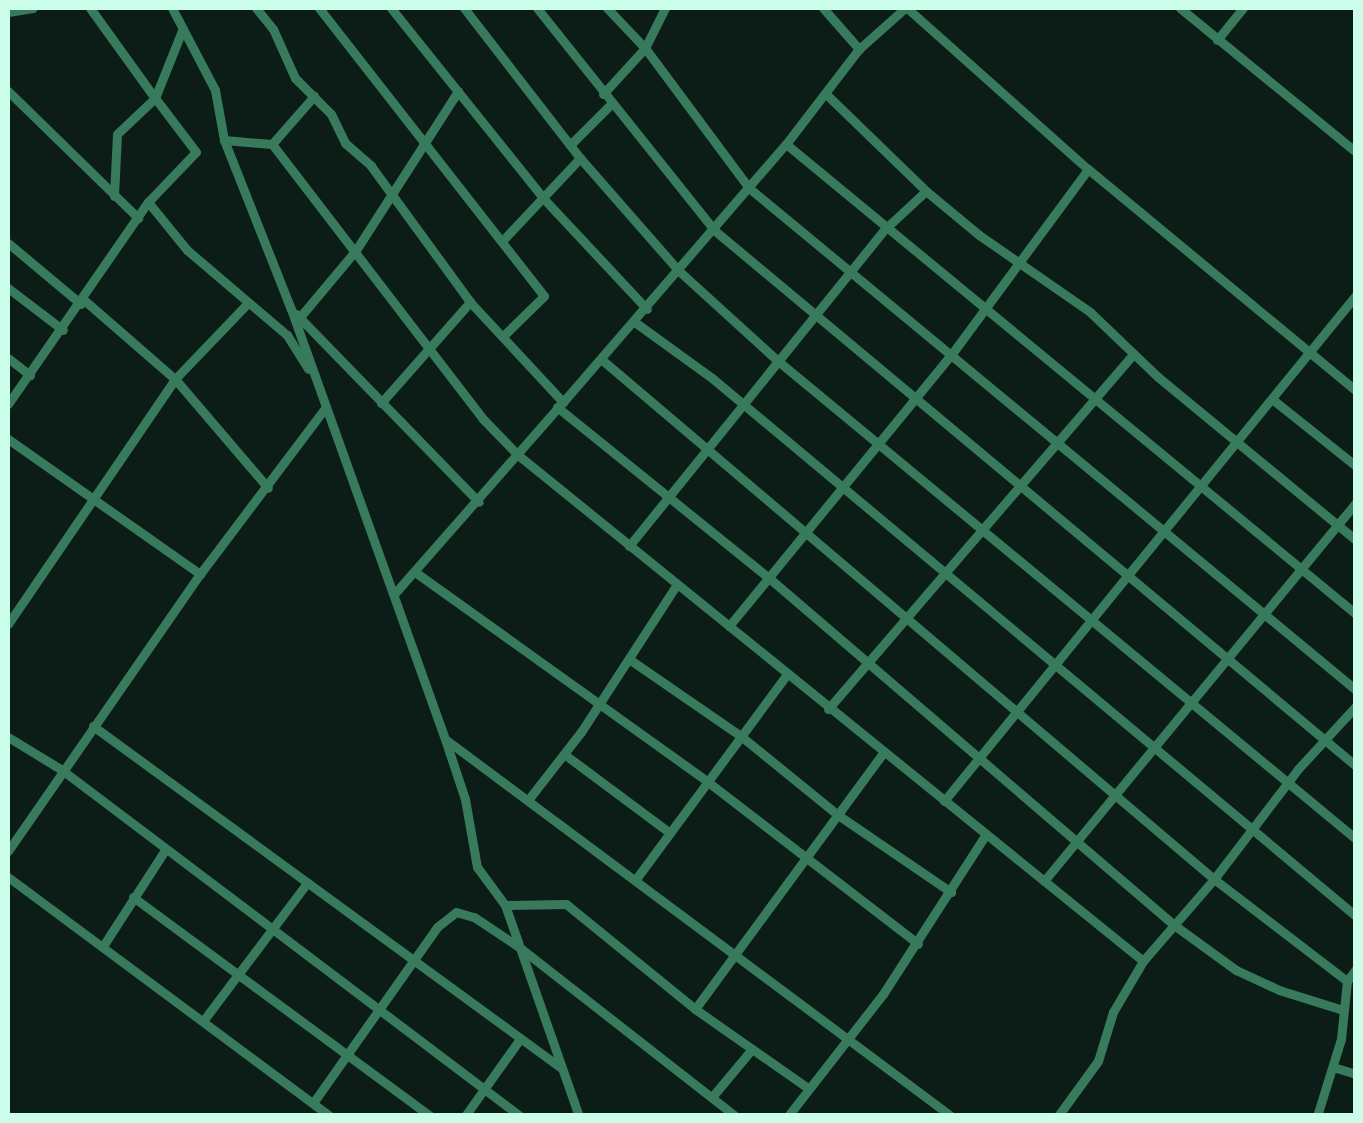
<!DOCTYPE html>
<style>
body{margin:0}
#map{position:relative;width:1363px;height:1123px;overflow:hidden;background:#0c1d18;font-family:Quicksand,sans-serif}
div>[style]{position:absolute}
.street>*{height:9px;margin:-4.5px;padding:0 4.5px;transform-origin:4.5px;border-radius:4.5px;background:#387b5c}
span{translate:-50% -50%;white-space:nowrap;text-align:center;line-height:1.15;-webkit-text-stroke:8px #0c1d18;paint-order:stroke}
.frame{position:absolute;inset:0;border:10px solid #cafeea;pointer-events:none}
</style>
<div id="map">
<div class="street">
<div style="left:90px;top:8px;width:111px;rotate:54.2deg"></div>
<div style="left:155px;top:98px;width:52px;rotate:136.5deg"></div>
<div style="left:117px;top:134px;width:62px;rotate:92.8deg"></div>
<div style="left:172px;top:8px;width:93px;rotate:62.3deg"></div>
<div style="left:215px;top:90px;width:51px;rotate:79.8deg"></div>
<div style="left:224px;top:140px;width:182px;rotate:68.4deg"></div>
<div style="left:291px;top:309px;width:457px;rotate:70.3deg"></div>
<div style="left:445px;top:739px;width:63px;rotate:71.6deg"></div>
<div style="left:465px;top:799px;width:69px;rotate:80deg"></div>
<div style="left:477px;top:867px;width:47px;rotate:53.6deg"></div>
<div style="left:505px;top:905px;width:224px;rotate:70.7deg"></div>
<div style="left:256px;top:8px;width:27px;rotate:51deg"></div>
<div style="left:273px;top:29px;width:54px;rotate:65.8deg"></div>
<div style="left:295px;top:78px;width:51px;rotate:45deg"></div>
<div style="left:331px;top:114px;width:32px;rotate:64deg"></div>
<div style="left:345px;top:143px;width:35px;rotate:41deg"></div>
<div style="left:371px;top:166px;width:168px;rotate:53.9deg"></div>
<div style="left:470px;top:302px;width:137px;rotate:47.1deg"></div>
<div style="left:563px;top:402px;width:341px;rotate:-49.2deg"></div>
<div style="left:786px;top:144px;width:120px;rotate:-52.5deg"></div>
<div style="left:859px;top:49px;width:62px;rotate:-41.7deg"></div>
<div style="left:319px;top:8px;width:365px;rotate:52deg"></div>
<div style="left:544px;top:296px;width:56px;rotate:135.7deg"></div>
<div style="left:391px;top:8px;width:243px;rotate:51.3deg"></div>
<div style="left:543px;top:198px;width:152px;rotate:46.9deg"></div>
<div style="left:464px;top:8px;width:190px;rotate:52.3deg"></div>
<div style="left:580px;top:158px;width:150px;rotate:48.8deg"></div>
<div style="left:679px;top:271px;width:134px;rotate:42.3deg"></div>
<div style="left:778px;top:361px;width:750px;rotate:39.59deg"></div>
<div style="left:537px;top:8px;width:284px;rotate:51.4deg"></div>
<div style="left:714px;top:230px;width:836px;rotate:39.86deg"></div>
<div style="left:607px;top:8px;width:55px;rotate:46.5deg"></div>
<div style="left:645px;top:48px;width:174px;rotate:53.4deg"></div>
<div style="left:749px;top:188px;width:788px;rotate:39.59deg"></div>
<div style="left:823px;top:8px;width:55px;rotate:48.7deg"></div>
<div style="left:907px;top:8px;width:242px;rotate:41.7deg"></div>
<div style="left:1088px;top:169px;width:348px;rotate:39.6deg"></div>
<div style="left:1180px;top:8px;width:227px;rotate:39.3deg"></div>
<div style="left:8px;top:12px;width:25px;rotate:-9deg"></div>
<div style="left:1217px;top:40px;width:41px;rotate:-50.9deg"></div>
<div style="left:8px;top:91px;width:182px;rotate:44.3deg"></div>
<div style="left:603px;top:94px;width:62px;rotate:-47.6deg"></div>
<div style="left:645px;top:48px;width:45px;rotate:-63.4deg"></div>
<div style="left:827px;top:95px;width:138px;rotate:44.1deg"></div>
<div style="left:926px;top:191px;width:69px;rotate:39.7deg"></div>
<div style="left:979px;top:235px;width:135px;rotate:34.7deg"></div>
<div style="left:1090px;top:312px;width:94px;rotate:43.7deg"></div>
<div style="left:1158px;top:377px;width:256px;rotate:39.5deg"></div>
<div style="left:224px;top:140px;width:48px;rotate:4.8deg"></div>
<div style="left:272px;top:144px;width:64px;rotate:-48.8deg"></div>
<div style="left:272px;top:144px;width:347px;rotate:52.5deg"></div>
<div style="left:483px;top:419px;width:50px;rotate:45.8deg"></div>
<div style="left:518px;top:455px;width:804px;rotate:38.99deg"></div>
<div style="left:786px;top:144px;width:739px;rotate:39.51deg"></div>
<div style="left:570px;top:145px;width:58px;rotate:-45deg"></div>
<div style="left:148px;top:202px;width:62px;rotate:50.9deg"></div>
<div style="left:187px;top:250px;width:131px;rotate:40.4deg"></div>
<div style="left:287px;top:335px;width:40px;rotate:58deg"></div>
<div style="left:504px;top:239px;width:111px;rotate:-46.8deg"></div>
<div style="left:8px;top:243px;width:95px;rotate:39.9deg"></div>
<div style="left:8px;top:288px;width:69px;rotate:37.4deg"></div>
<div style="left:84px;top:300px;width:121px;rotate:41deg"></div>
<div style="left:175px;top:379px;width:143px;rotate:49.5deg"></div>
<div style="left:296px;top:314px;width:262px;rotate:45.8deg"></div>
<div style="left:300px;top:317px;width:87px;rotate:-50.1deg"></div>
<div style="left:356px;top:250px;width:189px;rotate:-57.3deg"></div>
<div style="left:636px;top:323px;width:94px;rotate:35.9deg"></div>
<div style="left:712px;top:378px;width:839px;rotate:39.88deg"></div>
<div style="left:8px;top:358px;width:28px;rotate:38deg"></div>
<div style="left:601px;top:359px;width:804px;rotate:40.31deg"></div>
<div style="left:1214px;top:879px;width:168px;rotate:37.5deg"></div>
<div style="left:1272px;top:399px;width:107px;rotate:38.6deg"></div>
<div style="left:381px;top:403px;width:135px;rotate:-48.6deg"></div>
<div style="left:8px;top:404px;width:246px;rotate:-55.3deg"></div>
<div style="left:148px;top:202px;width:69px;rotate:-46.2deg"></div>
<div style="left:196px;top:152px;width:68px;rotate:-127.2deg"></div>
<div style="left:155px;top:98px;width:75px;rotate:-68.2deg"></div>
<div style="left:557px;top:407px;width:272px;rotate:38.9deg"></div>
<div style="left:769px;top:578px;width:533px;rotate:40.59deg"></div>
<div style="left:1174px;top:925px;width:77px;rotate:36deg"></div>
<div style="left:1236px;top:970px;width:47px;rotate:24.9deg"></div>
<div style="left:1279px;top:990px;width:67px;rotate:17.4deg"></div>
<div style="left:8px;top:439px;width:235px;rotate:35.1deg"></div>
<div style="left:629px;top:546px;width:409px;rotate:-51.1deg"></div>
<div style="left:886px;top:228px;width:54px;rotate:-42.8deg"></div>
<div style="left:415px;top:572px;width:360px;rotate:35.6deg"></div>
<div style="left:708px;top:782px;width:265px;rotate:37.6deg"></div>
<div style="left:395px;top:593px;width:252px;rotate:-48.7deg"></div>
<div style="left:8px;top:624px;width:297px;rotate:-55.7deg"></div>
<div style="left:175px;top:379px;width:103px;rotate:-46.2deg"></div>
<div style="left:729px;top:626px;width:350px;rotate:-50.7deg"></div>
<div style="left:951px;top:355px;width:231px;rotate:-53.6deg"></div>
<div style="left:629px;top:659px;width:137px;rotate:34.6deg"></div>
<div style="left:742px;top:737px;width:124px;rotate:39.1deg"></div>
<div style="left:838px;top:815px;width:137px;rotate:34.3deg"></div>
<div style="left:828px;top:709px;width:468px;rotate:-49.3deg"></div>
<div style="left:93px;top:726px;width:578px;rotate:36.14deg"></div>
<div style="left:8px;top:737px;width:63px;rotate:31.4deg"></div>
<div style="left:62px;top:770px;width:574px;rotate:37.07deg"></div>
<div style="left:445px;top:739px;width:631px;rotate:36.69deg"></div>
<div style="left:564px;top:754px;width:132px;rotate:36.7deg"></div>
<div style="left:528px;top:800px;width:86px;rotate:-52.1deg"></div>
<div style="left:581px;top:732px;width:176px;rotate:-57deg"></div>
<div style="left:944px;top:801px;width:653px;rotate:-50.85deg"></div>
<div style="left:8px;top:851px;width:337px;rotate:-55.3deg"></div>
<div style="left:200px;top:574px;width:209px;rotate:-53deg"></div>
<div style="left:8px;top:877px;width:401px;rotate:36.6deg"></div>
<div style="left:636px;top:879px;width:255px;rotate:-53.6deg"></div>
<div style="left:1044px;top:881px;width:491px;rotate:-50.5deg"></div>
<div style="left:133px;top:897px;width:369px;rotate:36.4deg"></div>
<div style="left:505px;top:905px;width:61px;rotate:-0.9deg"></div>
<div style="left:566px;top:904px;width:166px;rotate:39.1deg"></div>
<div style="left:695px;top:1009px;width:138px;rotate:35deg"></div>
<div style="left:103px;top:946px;width:114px;rotate:-57.1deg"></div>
<div style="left:695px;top:1009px;width:318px;rotate:-53.7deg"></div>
<div style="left:203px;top:1021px;width:173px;rotate:-53deg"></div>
<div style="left:1333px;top:1067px;width:24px;rotate:17deg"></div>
<div style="left:712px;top:1097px;width:62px;rotate:-50.2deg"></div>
<div style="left:313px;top:1103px;width:215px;rotate:-54.8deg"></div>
<div style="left:437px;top:927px;width:24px;rotate:-38deg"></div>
<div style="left:456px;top:912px;width:19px;rotate:16deg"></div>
<div style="left:474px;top:917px;width:54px;rotate:33.7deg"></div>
<div style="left:519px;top:947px;width:274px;rotate:38deg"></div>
<div style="left:465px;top:1116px;width:95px;rotate:-54.5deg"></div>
<div style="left:788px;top:1116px;width:155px;rotate:-52.1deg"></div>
<div style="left:883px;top:994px;width:190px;rotate:-57.2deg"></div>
<div style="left:1058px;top:1116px;width:68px;rotate:-54deg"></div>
<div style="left:1098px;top:1061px;width:51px;rotate:-73deg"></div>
<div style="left:1113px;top:1012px;width:59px;rotate:-59.5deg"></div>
<div style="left:1143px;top:961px;width:108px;rotate:-49.1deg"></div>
<div style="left:1214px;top:879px;width:138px;rotate:-52.6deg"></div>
<div style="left:1298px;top:769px;width:86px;rotate:-47.4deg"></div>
<div style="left:1317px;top:1116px;width:81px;rotate:-72.7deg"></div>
<div style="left:1341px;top:1039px;width:58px;rotate:-84.1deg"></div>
<div style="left:1347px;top:981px;width:15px;rotate:-53deg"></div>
</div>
<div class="frame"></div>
</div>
